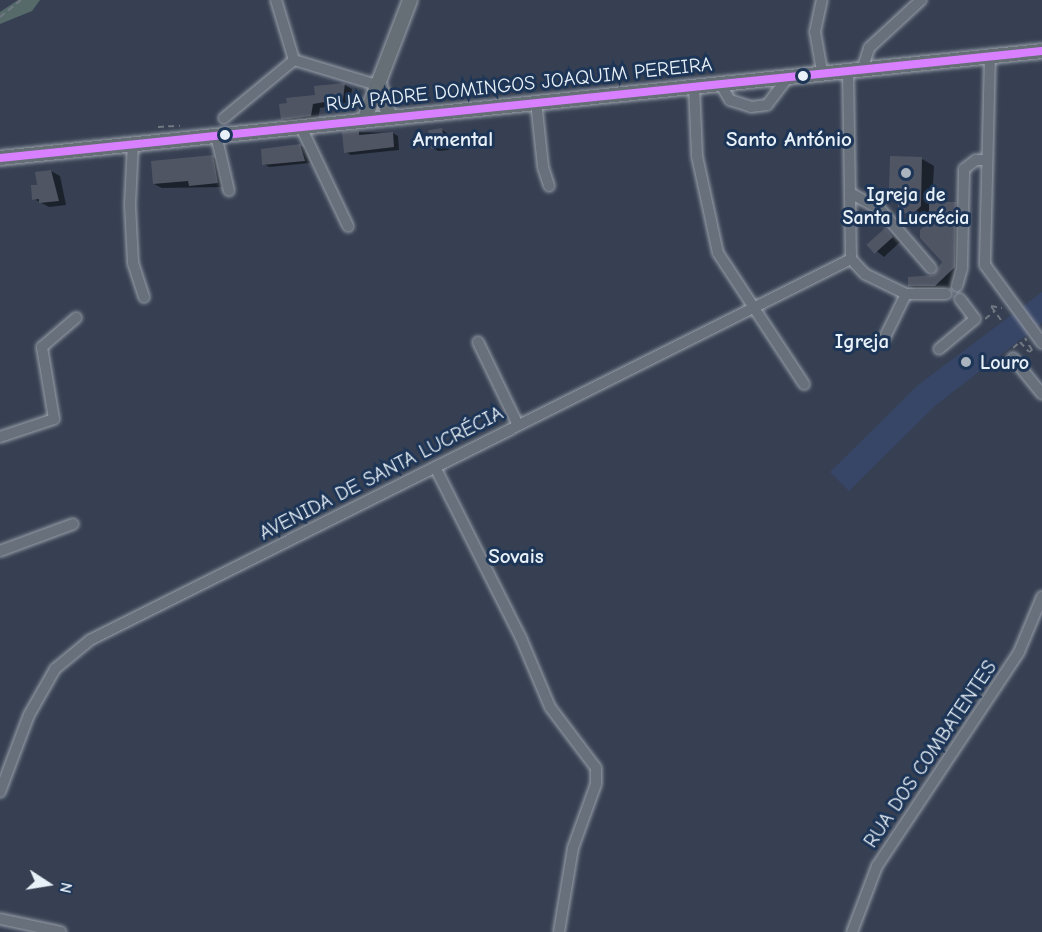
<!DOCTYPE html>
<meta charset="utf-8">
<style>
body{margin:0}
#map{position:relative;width:1042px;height:932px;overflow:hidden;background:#364052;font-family:"Comic Neue",sans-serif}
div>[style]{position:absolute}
.built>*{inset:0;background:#374566}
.green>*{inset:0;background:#556a69}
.shadow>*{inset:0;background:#0007}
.building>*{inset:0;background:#505564;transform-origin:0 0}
.path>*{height:2px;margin-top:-1px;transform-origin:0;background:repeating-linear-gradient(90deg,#717882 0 6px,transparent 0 10.5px)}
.roads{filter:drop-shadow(0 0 2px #9ba1ab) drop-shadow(0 0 2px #9ba1ab)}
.minor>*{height:10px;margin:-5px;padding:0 5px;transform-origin:5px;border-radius:5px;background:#68707b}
.major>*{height:14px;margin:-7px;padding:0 7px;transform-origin:7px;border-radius:7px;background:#666e76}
.bus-1>*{height:8px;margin:-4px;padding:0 4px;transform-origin:4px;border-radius:4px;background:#d880ff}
.dots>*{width:16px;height:16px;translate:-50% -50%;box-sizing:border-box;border:3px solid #1d3557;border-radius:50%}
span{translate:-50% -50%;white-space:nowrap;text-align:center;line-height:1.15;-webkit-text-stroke:6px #1d3557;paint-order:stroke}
.street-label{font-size:20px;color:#e8f1f8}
.poi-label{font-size:20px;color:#e8f1f8;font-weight:700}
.left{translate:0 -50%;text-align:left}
.neighbourhood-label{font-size:21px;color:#e8f1f8;font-weight:700}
.north{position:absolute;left:18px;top:854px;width:60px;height:60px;-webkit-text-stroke:4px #1d3557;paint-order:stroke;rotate:102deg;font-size:16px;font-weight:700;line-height:24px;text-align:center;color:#e8f1f8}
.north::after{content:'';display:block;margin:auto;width:21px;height:27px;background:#e8f1f8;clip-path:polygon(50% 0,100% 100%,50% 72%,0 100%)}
</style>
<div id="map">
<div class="built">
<div style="clip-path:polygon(1042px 292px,1042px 323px,936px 405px,849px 491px,830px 472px,918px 385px)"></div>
</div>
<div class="green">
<div style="clip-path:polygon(18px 0,40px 0,32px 11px,0 24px,0 12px)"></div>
</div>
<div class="shadow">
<div style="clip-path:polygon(345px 85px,352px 89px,350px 102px,320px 108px,318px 120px,289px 123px,282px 119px,316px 96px,315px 87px)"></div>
<div style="clip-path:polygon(442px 130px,447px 133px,449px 150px,438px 151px,433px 148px)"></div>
<div style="clip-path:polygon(359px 132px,393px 133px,398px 136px,399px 150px,351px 155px,346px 152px)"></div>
<div style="clip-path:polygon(299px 145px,305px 148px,310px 163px,269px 167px,264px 164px)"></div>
<div style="clip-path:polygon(213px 157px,220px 161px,224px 187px,162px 188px,154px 184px)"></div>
<div style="clip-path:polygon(922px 159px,934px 166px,932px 203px,955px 204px,966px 210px,965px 273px,946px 292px,921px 292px,910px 286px,934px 277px,944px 262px,937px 217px,931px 214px,926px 220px,917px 219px,905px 212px,899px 193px,891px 188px)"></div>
<div style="clip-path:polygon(51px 171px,60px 176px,66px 205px,49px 207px,34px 199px)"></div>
<div style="clip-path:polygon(885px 229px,900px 242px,884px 257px,868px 244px)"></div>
</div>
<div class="building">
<div style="clip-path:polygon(345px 83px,343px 99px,313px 104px,311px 116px,281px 120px,279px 104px,287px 103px,286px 98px,315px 95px,314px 86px)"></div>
<div style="left:442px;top:128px;width:19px;height:14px;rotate:81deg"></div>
<div style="clip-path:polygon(359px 130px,359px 135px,393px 132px,394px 147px,344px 153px,342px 132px)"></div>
<div style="clip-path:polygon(300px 144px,305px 161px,262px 165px,261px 149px)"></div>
<div style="clip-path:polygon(213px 155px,218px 183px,189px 186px,188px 181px,153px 184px,151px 161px)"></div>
<div style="clip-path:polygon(890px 156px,922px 157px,921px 206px,913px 214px,904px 213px,898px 207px,897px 189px,889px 189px)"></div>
<div style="clip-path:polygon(51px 170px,59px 201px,39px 203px,39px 199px,32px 200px,31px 185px,37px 185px,35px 172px)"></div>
<div style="clip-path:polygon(929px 202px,956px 202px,955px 267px,935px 286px,908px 286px,908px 277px,933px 275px,942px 262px,920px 238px,920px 230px,937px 215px,929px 214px)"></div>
<div style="left:885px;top:228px;width:12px;height:25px;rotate:48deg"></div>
</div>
<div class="path">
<div style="left:0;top:17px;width:27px;rotate:-39deg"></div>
<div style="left:158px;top:127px;width:22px;rotate:-3deg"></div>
<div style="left:985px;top:319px;width:13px;rotate:-39deg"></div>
<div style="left:1001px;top:320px;width:17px;rotate:-126deg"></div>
<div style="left:991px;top:306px;width:11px;rotate:10deg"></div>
<div style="left:1013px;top:348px;width:9px;rotate:-41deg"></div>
<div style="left:1020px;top:342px;width:13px;rotate:48deg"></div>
<div style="left:1029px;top:352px;width:4px;rotate:-34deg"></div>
<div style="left:1032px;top:350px;width:14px;rotate:-120deg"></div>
</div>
<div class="roads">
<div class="minor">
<div style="left:276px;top:0;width:63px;rotate:73.3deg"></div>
<div style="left:990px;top:55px;width:210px;rotate:91.4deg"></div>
<div style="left:985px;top:265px;width:97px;rotate:53.8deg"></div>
<div style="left:294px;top:60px;width:90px;rotate:16.8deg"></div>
<div style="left:863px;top:67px;width:20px;rotate:-72deg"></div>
<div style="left:869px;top:48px;width:71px;rotate:-42.7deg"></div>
<div style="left:848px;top:69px;width:190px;rotate:89.1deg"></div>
<div style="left:851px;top:259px;width:21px;rotate:47deg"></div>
<div style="left:865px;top:274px;width:46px;rotate:26deg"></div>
<div style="left:906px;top:294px;width:40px"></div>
<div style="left:822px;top:71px;width:40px;rotate:-100deg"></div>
<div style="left:815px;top:32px;width:33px;rotate:-78deg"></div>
<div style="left:720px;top:83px;width:20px;rotate:60deg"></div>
<div style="left:730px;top:100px;width:22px;rotate:18deg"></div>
<div style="left:751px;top:107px;width:16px;rotate:-7deg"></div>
<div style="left:767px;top:105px;width:38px;rotate:-53deg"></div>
<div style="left:694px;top:86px;width:70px;rotate:87.5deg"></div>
<div style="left:697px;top:156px;width:99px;rotate:77.8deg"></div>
<div style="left:718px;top:253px;width:157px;rotate:56.7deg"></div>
<div style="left:536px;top:101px;width:66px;rotate:83.9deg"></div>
<div style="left:543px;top:167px;width:20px;rotate:72deg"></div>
<div style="left:224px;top:118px;width:91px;rotate:-39.6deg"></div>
<div style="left:301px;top:127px;width:110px;rotate:64.6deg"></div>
<div style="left:216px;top:135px;width:57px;rotate:76.9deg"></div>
<div style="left:133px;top:143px;width:62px;rotate:92.8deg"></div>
<div style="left:130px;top:205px;width:58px;rotate:87deg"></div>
<div style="left:133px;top:263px;width:36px;rotate:72deg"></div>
<div style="left:850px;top:193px;width:34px;rotate:28deg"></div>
<div style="left:880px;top:209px;width:78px;rotate:49.2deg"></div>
<div style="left:957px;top:286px;width:19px;rotate:-74deg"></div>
<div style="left:962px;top:268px;width:99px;rotate:-88.8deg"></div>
<div style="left:964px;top:169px;width:15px;rotate:-37deg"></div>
<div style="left:976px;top:160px;width:9px"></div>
<div style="left:885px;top:337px;width:48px;rotate:-64deg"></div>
<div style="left:478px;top:342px;width:92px;rotate:64.3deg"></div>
<div style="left:939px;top:349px;width:47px;rotate:-39.8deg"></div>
<div style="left:975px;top:319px;width:25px;rotate:-127deg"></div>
<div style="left:1013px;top:358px;width:46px;rotate:51.1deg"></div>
<div style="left:0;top:437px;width:57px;rotate:-18.4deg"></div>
<div style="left:54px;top:419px;width:73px;rotate:-99.5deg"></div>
<div style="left:42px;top:347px;width:45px;rotate:-40.5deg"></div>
<div style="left:435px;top:467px;width:191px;rotate:63.3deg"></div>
<div style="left:521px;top:638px;width:75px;rotate:67.2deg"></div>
<div style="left:550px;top:707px;width:76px;rotate:53deg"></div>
<div style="left:596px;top:768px;width:16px;rotate:90deg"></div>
<div style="left:596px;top:784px;width:68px;rotate:109.8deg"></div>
<div style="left:573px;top:848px;width:85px;rotate:99.5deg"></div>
<div style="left:0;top:551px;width:78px;rotate:-20.3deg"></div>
<div style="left:0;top:792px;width:82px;rotate:-69.4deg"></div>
<div style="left:29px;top:715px;width:53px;rotate:-60.5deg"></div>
<div style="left:55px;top:669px;width:45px;rotate:-39.6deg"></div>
<div style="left:90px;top:640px;width:851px;rotate:-26.6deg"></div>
<div style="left:0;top:919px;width:62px;rotate:12deg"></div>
<div style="left:852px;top:932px;width:71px;rotate:-69.3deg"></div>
<div style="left:877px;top:866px;width:257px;rotate:-56.4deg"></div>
<div style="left:1019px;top:652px;width:60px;rotate:-67.3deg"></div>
</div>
<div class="major">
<div style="left:380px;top:86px;width:31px;rotate:73deg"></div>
<div style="left:365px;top:118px;width:126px;rotate:-69.1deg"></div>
<div style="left:0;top:158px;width:1047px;rotate:-5.86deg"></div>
</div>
</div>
<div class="bus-1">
<div style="left:0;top:158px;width:1047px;rotate:-5.86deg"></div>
</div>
<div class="dots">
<div style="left:803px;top:76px;background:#e8f1f8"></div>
<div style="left:225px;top:135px;background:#e8f1f8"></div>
<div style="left:906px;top:173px;background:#aab3be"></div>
<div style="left:966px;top:362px;background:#aab3be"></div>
</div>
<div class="street-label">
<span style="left:519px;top:84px;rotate:-6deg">RUA PADRE DOMINGOS JOAQUIM PEREIRA</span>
<span style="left:381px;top:473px;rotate:-27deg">AVENIDA DE SANTA LUCRÉCIA</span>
<span style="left:930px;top:754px;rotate:-56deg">RUA DOS COMBATENTES</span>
</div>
<div class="poi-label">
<span style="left:906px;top:206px">Igreja de<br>Santa Lucrécia</span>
<span class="left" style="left:980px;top:362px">Louro</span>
</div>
<div class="neighbourhood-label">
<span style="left:453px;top:139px">Armental</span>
<span style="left:789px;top:139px">Santo António</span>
<span style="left:862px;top:341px">Igreja</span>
<span style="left:516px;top:556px">Sovais</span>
</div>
<div class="north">N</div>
</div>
